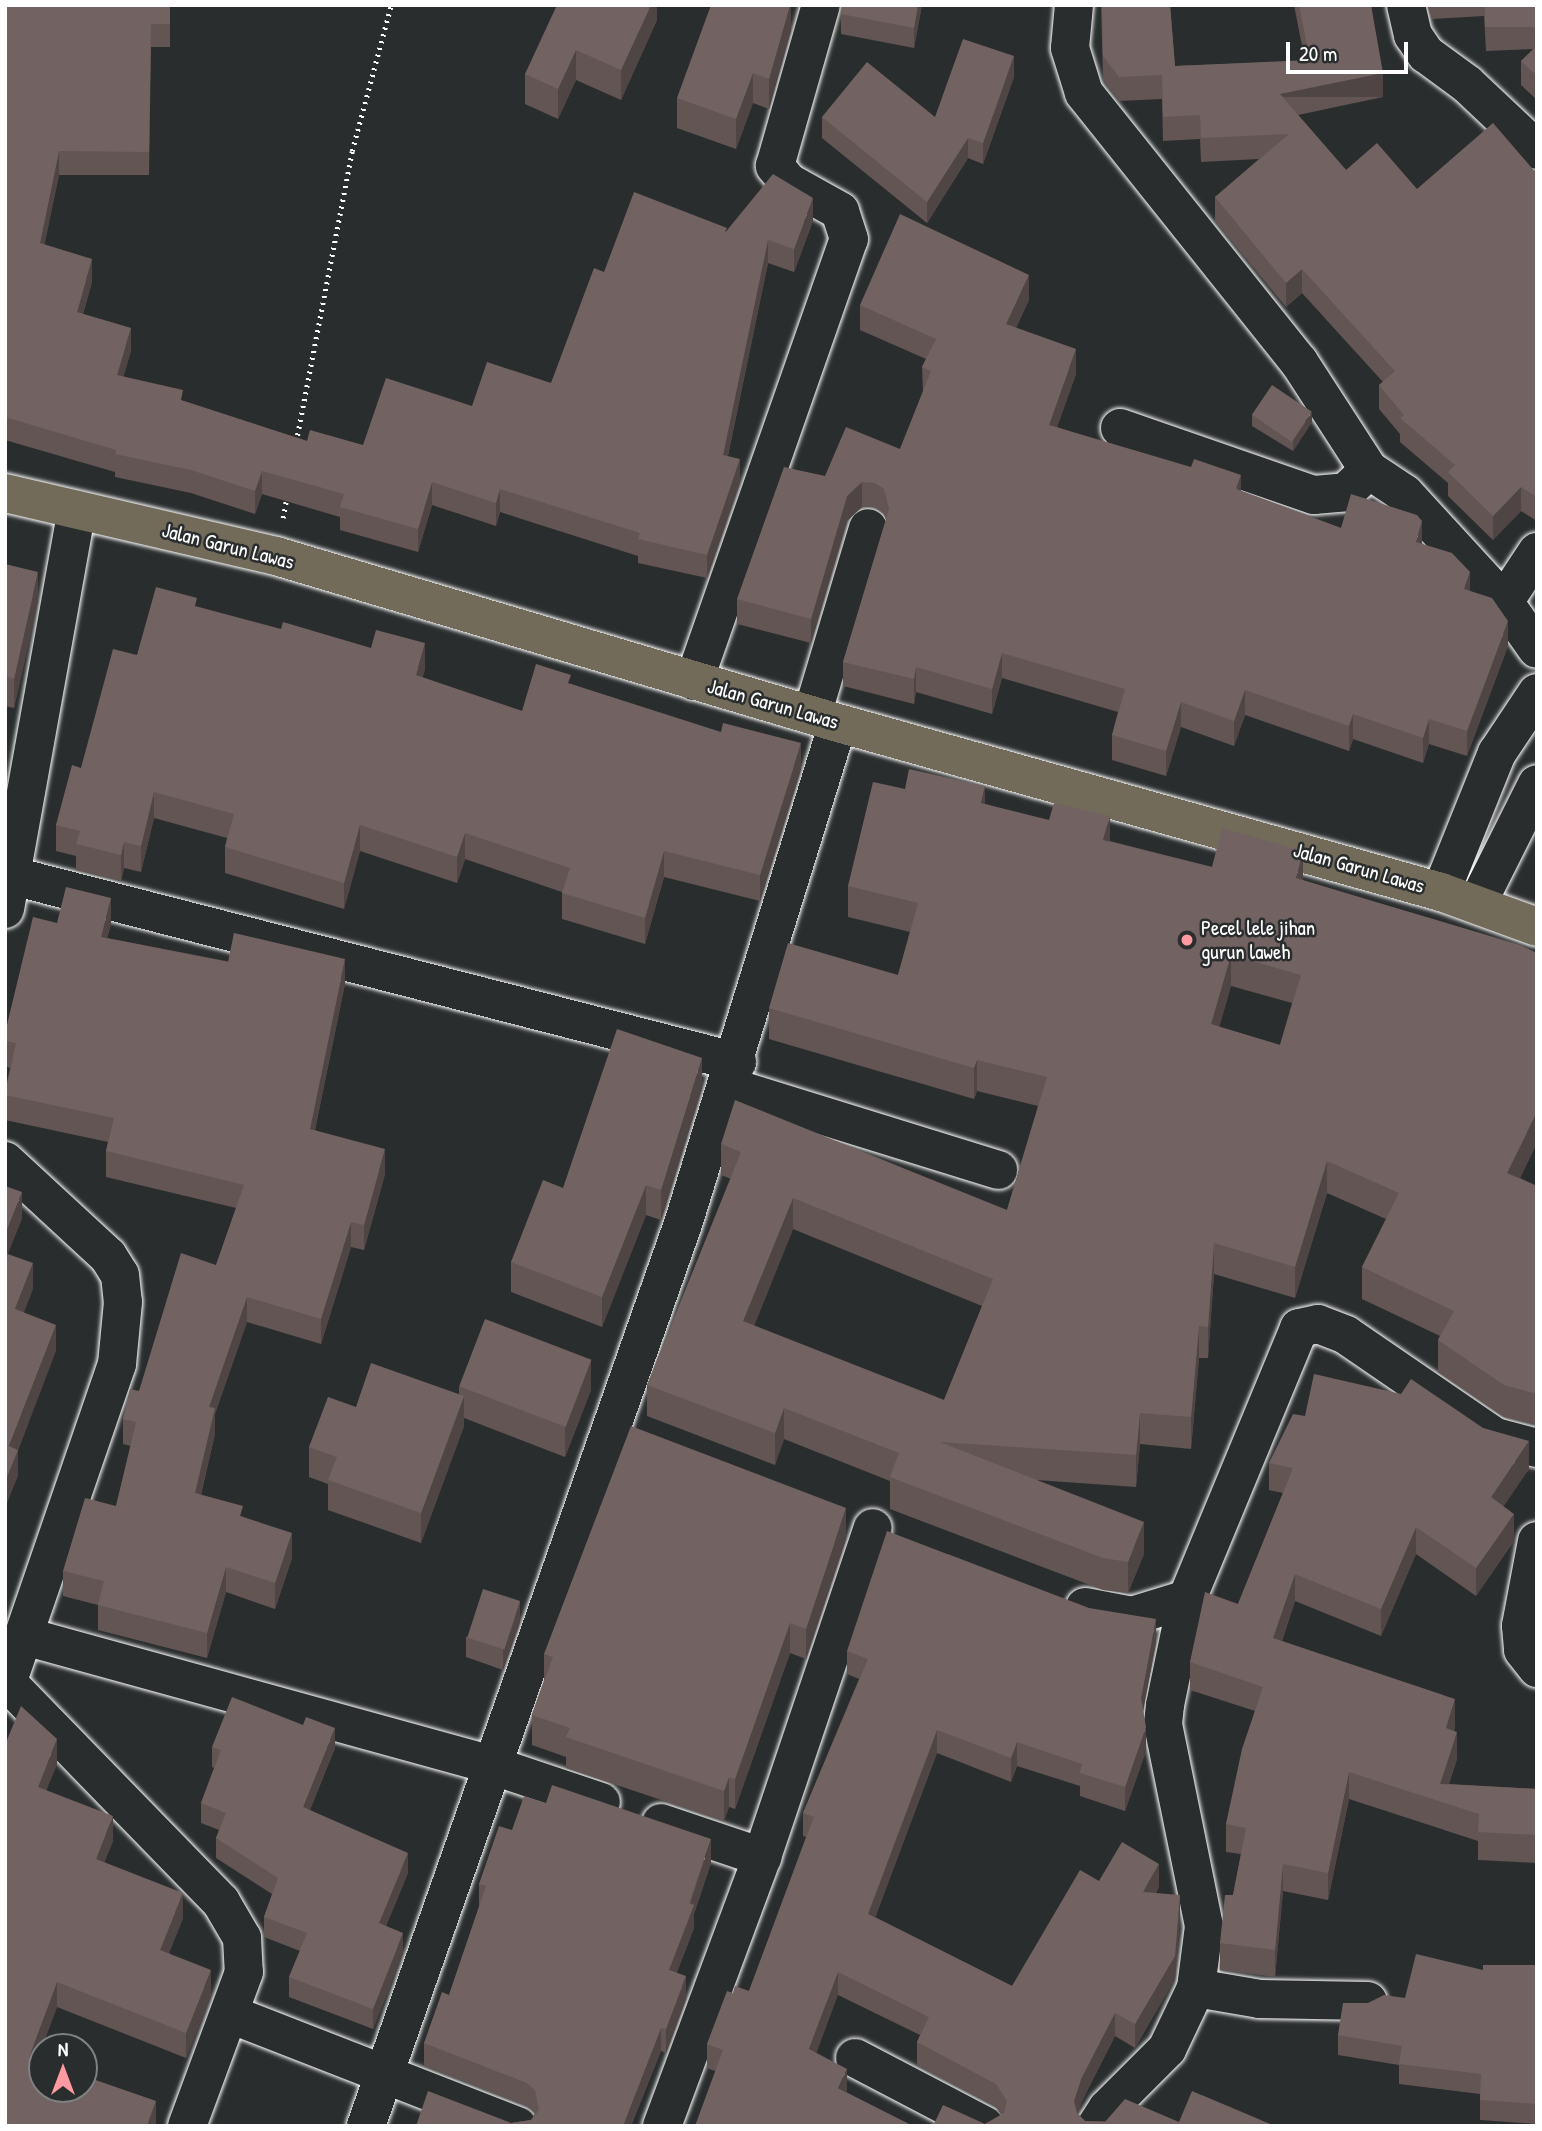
<!DOCTYPE html>
<style>
body{margin:0}
#map{position:relative;width:1542px;height:2131px;overflow:hidden;background:#2a2d2e;font-family:"Patrick Hand",sans-serif}
div>[style]{position:absolute}
.path>*{height:4.5px;margin-top:-2.25px;transform-origin:0;background:repeating-linear-gradient(90deg,#fff 0 2px,transparent 0 7px)}
.roads{filter:drop-shadow(0 0 2px #fff) drop-shadow(0 0 2px #fff)}
.minor>*{height:38px;margin:-19px;padding:0 19px;transform-origin:19px;border-radius:19px;background:#2a2d2e}
.major>*{height:38px;margin:-19px;padding:0 19px;transform-origin:19px;border-radius:19px;background:#726b5a}
.wall>*{inset:0;background:#625554}
.shaded-wall>*{inset:0;background:#504545;transform-origin:0 0}
.building>*{inset:0;background:#726362;transform-origin:0 0}
.dots>*{width:19px;height:19px;translate:-50% -50%;box-sizing:border-box;border:4px solid #2a2d2e;border-radius:50%}
span{translate:-50% -50%;white-space:nowrap;text-align:center;line-height:1.15;-webkit-text-stroke:5px #2a2d2e;paint-order:stroke}
.street-label{font-size:21px;color:#fff}
.poi-label{font-size:21px;color:#fff}
.left{translate:0 -50%;text-align:left}
.frame{position:absolute;inset:0;border:7px solid #fff;pointer-events:none}
.north{position:absolute;left:28px;top:2033px;width:70px;height:70px;box-sizing:border-box;background:#2a2d2e;border:2px solid #7f8182;border-radius:50%;rotate:0deg;font-size:19px;font-weight:700;line-height:28px;text-align:center;color:#fff}
.north::after{content:'';display:block;margin:auto;width:24px;height:32px;background:#ff9aa2;clip-path:polygon(50% 0,100% 100%,50% 72%,0 100%)}
.scale{position:absolute;left:1286px;top:42px;width:122px;height:32px;box-sizing:border-box;border:4px solid #fff;border-top:0;padding-left:9px;font-size:21px;line-height:24px;white-space:nowrap;color:#fff;-webkit-text-stroke:5px #2a2d2e;paint-order:stroke}
</style>
<div id="map">
<div class="path">
<div style="left:296px;top:442px;width:296px;rotate:-79.1deg"></div>
<div style="left:352px;top:151px;width:151px;rotate:-75deg"></div>
<div style="left:283px;top:518px;width:23px;rotate:-80deg"></div>
</div>
<div class="roads">
<div class="minor">
<div style="left:1074px;top:5px;width:43px;rotate:95.3deg"></div>
<div style="left:1070px;top:48px;width:47px;rotate:72.7deg"></div>
<div style="left:1084px;top:93px;width:344px;rotate:51.4deg"></div>
<div style="left:1299px;top:362px;width:129px;rotate:57.1deg"></div>
<div style="left:1369px;top:470px;width:43px;rotate:33.7deg"></div>
<div style="left:1405px;top:494px;width:147px;rotate:47.5deg"></div>
<div style="left:1504px;top:602px;width:57px;rotate:54.9deg"></div>
<div style="left:1406px;top:5px;width:31px;rotate:77deg"></div>
<div style="left:1413px;top:35px;width:23px;rotate:56deg"></div>
<div style="left:1426px;top:54px;width:51px;rotate:36.2deg"></div>
<div style="left:1467px;top:84px;width:96px;rotate:43.3deg"></div>
<div style="left:1120px;top:428px;width:205px;rotate:19.1deg"></div>
<div style="left:1314px;top:495px;width:32px;rotate:-5deg"></div>
<div style="left:1346px;top:492px;width:32px;rotate:-44deg"></div>
<div style="left:1504px;top:602px;width:60px;rotate:-56.6deg"></div>
<div style="left:694px;top:681px;width:468px;rotate:-70.7deg"></div>
<div style="left:849px;top:239px;width:29px;rotate:-108deg"></div>
<div style="left:840px;top:211px;width:60px;rotate:-150.9deg"></div>
<div style="left:788px;top:182px;width:21px;rotate:-129deg"></div>
<div style="left:775px;top:166px;width:167px;rotate:-74.1deg"></div>
<div style="left:812px;top:715px;width:195px;rotate:-73.3deg"></div>
<div style="left:5px;top:874px;width:756px;rotate:14.4deg"></div>
<div style="left:1441px;top:892px;width:150px;rotate:-68.1deg"></div>
<div style="left:1497px;top:753px;width:72px;rotate:-56.3deg"></div>
<div style="left:1477px;top:904px;width:134px;rotate:-63.4deg"></div>
<div style="left:5px;top:909px;width:405px;rotate:-79.8deg"></div>
<div style="left:727px;top:1086px;width:284px;rotate:17.2deg"></div>
<div style="left:5px;top:1161px;width:140px;rotate:42.7deg"></div>
<div style="left:108px;top:1256px;width:22px;rotate:58deg"></div>
<div style="left:120px;top:1275px;width:27px;rotate:84deg"></div>
<div style="left:123px;top:1302px;width:62px;rotate:95.5deg"></div>
<div style="left:117px;top:1364px;width:345px;rotate:109deg"></div>
<div style="left:1537px;top:1541px;width:86px;rotate:100.7deg"></div>
<div style="left:1521px;top:1626px;width:24px;rotate:85deg"></div>
<div style="left:1523px;top:1650px;width:23px;rotate:52deg"></div>
<div style="left:1085px;top:1607px;width:48px;rotate:10.8deg"></div>
<div style="left:1132px;top:1616px;width:58px;rotate:-17.2deg"></div>
<div style="left:24px;top:1636px;width:484px;rotate:15.4deg"></div>
<div style="left:491px;top:1765px;width:116px;rotate:18.6deg"></div>
<div style="left:7px;top:1682px;width:307px;rotate:45.8deg"></div>
<div style="left:221px;top:1902px;width:42px;rotate:59.7deg"></div>
<div style="left:242px;top:1938px;width:34px;rotate:87deg"></div>
<div style="left:244px;top:1972px;width:164px;rotate:110.3deg"></div>
<div style="left:661px;top:1823px;width:107px;rotate:18.6deg"></div>
<div style="left:1196px;top:1988px;width:65px;rotate:9.8deg"></div>
<div style="left:1260px;top:1999px;width:108px;rotate:1.1deg"></div>
<div style="left:230px;top:2014px;width:309px;rotate:21.3deg"></div>
<div style="left:855px;top:2058px;width:147px;rotate:27.6deg"></div>
<div style="left:366px;top:2126px;width:956px;rotate:-70.64deg"></div>
<div style="left:683px;top:1224px;width:524px;rotate:-72.81deg"></div>
<div style="left:662px;top:2126px;width:287px;rotate:-69.6deg"></div>
<div style="left:762px;top:1857px;width:347px;rotate:-71.4deg"></div>
<div style="left:1096px;top:2126px;width:20px;rotate:-57deg"></div>
<div style="left:1107px;top:2109px;width:85px;rotate:-45deg"></div>
<div style="left:1167px;top:2049px;width:68px;rotate:-64.6deg"></div>
<div style="left:1196px;top:1988px;width:63px;rotate:-82.6deg"></div>
<div style="left:1204px;top:1926px;width:206px;rotate:-101.5deg"></div>
<div style="left:1163px;top:1724px;width:19px;rotate:-84deg"></div>
<div style="left:1165px;top:1705px;width:108px;rotate:-78.3deg"></div>
<div style="left:1187px;top:1599px;width:293px;rotate:-67.5deg"></div>
<div style="left:1299px;top:1328px;width:19px;rotate:-12deg"></div>
<div style="left:1318px;top:1324px;width:30px;rotate:21deg"></div>
<div style="left:1346px;top:1335px;width:181px;rotate:34.4deg"></div>
<div style="left:1495px;top:1437px;width:43px;rotate:14.7deg"></div>
</div>
<div class="major">
<div style="left:5px;top:493px;width:278px;rotate:13.1deg"></div>
<div style="left:276px;top:556px;width:586px;rotate:16.55deg"></div>
<div style="left:838px;top:723px;width:626px;rotate:15.66deg"></div>
<div style="left:1441px;top:892px;width:102px;rotate:20deg"></div>
</div>
</div>
<div class="wall">
<div style="clip-path:polygon(5px 5px,170px 5px,170px 47px,151px 47px,149px 175px,59px 175px,44px 245px,92px 282px,83px 314px,131px 351px,123px 377px,183px 401px,307px 441px,363px 445px,472px 406px,551px 383px,604px 272px,727px 231px,813px 221px,794px 272px,768px 263px,728px 456px,740px 482px,707px 578px,638px 563px,638px 556px,500px 512px,496px 526px,432px 505px,418px 552px,340px 530px,340px 517px,262px 494px,255px 514px,191px 493px,115px 477px,115px 472px,5px 440px)"></div>
<div style="clip-path:polygon(657px 5px,657px 20px,621px 100px,576px 80px,558px 119px,525px 104px,525px 74px)"></div>
<div style="clip-path:polygon(791px 5px,791px 30px,769px 109px,753px 103px,736px 149px,677px 128px,677px 98px)"></div>
<div style="clip-path:polygon(843px 5px,922px 5px,914px 48px,841px 34px,841px 14px)"></div>
<div style="clip-path:polygon(1101px 5px,1170px 5px,1175px 66px,1305px 61px,1294px 5px,1371px 5px,1383px 97px,1298px 115px,1346px 170px,1417px 189px,1537px 174px,1537px 521px,1521px 511px,1493px 540px,1448px 496px,1448px 483px,1400px 442px,1400px 434px,1379px 409px,1379px 385px,1383px 382px,1302px 293px,1286px 307px,1215px 221px,1215px 197px,1259px 159px,1201px 162px,1200px 139px,1163px 141px,1162px 99px,1119px 101px,1103px 80px)"></div>
<div style="clip-path:polygon(1427px 5px,1537px 5px,1537px 100px,1521px 85px,1521px 61px,1533px 49px,1486px 51px,1484px 16px,1432px 19px)"></div>
<div style="clip-path:polygon(1014px 77px,983px 164px,968px 158px,927px 223px,822px 138px,822px 117px,935px 117px)"></div>
<div style="clip-path:polygon(1029px 300px,1016px 328px,1076px 374px,1057px 427px,1241px 491px,1341px 528px,1422px 544px,1470px 591px,1508px 646px,1467px 756px,1429px 744px,1423px 763px,1353px 739px,1349px 751px,1245px 715px,1234px 746px,1181px 727px,1166px 776px,1112px 760px,1112px 735px,1118px 712px,1002px 678px,992px 714px,916px 692px,914px 704px,843px 686px,843px 662px,886px 520px,884px 514px,875px 507px,862px 507px,847px 521px,811px 643px,737px 624px,737px 599px,825px 476px,900px 449px,923px 392px,922px 367px,926px 359px,860px 330px,860px 305px)"></div>
<div style="clip-path:polygon(1252px 415px,1312px 422px,1293px 451px,1252px 426px)"></div>
<div style="clip-path:polygon(5px 564px,38px 601px,14px 708px,5px 706px)"></div>
<div style="clip-path:polygon(197px 607px,425px 669px,422px 678px,522px 711px,571px 684px,801px 769px,760px 901px,664px 877px,645px 944px,562px 919px,562px 892px,465px 859px,457px 883px,360px 851px,344px 909px,225px 873px,225px 847px,227px 838px,154px 818px,141px 872px,124px 868px,121px 881px,76px 870px,76px 856px,56px 851px,56px 825px,81px 768px,137px 655px)"></div>
<div style="clip-path:polygon(evenodd,905px 789px,985px 804px,1110px 841px,1212px 867px,1303px 880px,1537px 1143px,1520px 1178px,1537px 1186px,1537px 1425px,1504px 1417px,1438px 1372px,1438px 1340px,1440px 1336px,1362px 1299px,1362px 1267px,1386px 1219px,1327px 1193px,1295px 1298px,1214px 1274px,1208px 1358px,1199px 1358px,1191px 1449px,1140px 1444px,1136px 1487px,1036px 1480px,1144px 1554px,1128px 1593px,1103px 1590px,890px 1509px,890px 1481px,784px 1439px,775px 1465px,647px 1416px,647px 1385px,731px 1179px,721px 1175px,721px 1144px,1007px 1210px,1038px 1106px,977px 1091px,974px 1099px,769px 1039px,769px 1008px,898px 975px,910px 932px,848px 917px,848px 886px,905px 789px,1231px 986px,1292px 1003px,1280px 1045px,1219px 1027px,1231px 986px,905px 789px,793px 1229px,982px 1306px,944px 1400px,754px 1326px,793px 1229px)"></div>
<div style="clip-path:polygon(57px 923px,111px 924px,107px 938px,345px 984px,315px 1130px,385px 1174px,364px 1250px,351px 1247px,321px 1344px,247px 1322px,215px 1414px,215px 1434px,201px 1495px,243px 1517px,292px 1558px,275px 1609px,226px 1592px,207px 1658px,98px 1630px,98px 1605px,63px 1596px,63px 1571px,116px 1506px,131px 1446px,123px 1444px,123px 1419px,139px 1391px,216px 1265px,236px 1208px,106px 1177px,106px 1151px,108px 1142px,5px 1120px,5px 1092px,10px 1068px,5px 1066px,5px 1033px)"></div>
<div style="clip-path:polygon(702px 1088px,661px 1220px,646px 1215px,602px 1327px,511px 1292px,511px 1262px,563px 1188px)"></div>
<div style="clip-path:polygon(459px 1386px,591px 1390px,565px 1457px,464px 1418px,464px 1426px,421px 1543px,328px 1510px,328px 1484px,309px 1477px,309px 1447px,356px 1407px,459px 1395px)"></div>
<div style="clip-path:polygon(1269px 1463px,1529px 1469px,1503px 1506px,1514px 1541px,1476px 1596px,1416px 1554px,1381px 1636px,1295px 1601px,1282px 1641px,1455px 1727px,1454px 1731px,1457px 1759px,1449px 1784px,1537px 1789px,1537px 1863px,1478px 1860px,1478px 1841px,1349px 1799px,1328px 1900px,1283px 1891px,1275px 1977px,1220px 1970px,1220px 1943px,1233px 1895px,1241px 1854px,1226px 1852px,1226px 1824px,1255px 1711px,1190px 1690px,1190px 1662px,1238px 1604px,1283px 1493px,1269px 1490px)"></div>
<div style="clip-path:polygon(846px 1539px,806px 1659px,790px 1653px,735px 1809px,729px 1807px,724px 1821px,566px 1768px,566px 1757px,532px 1745px,532px 1715px,544px 1681px,544px 1654px)"></div>
<div style="clip-path:polygon(520px 1622px,503px 1670px,466px 1657px,466px 1637px)"></div>
<div style="clip-path:polygon(1156px 1642px,1143px 1711px,1146px 1751px,1125px 1811px,1080px 1796px,1080px 1786px,1017px 1766px,1011px 1782px,937px 1753px,875px 1917px,1012px 1986px,1099px 1881px,1159px 1887px,1156px 1893px,1180px 1918px,1175px 1979px,1135px 2048px,1115px 2036px,1081px 2103px,1078px 2114px,1085px 2121px,1179px 2122px,985px 2124px,1001px 2115px,996px 2107px,917px 2065px,917px 2042px,920px 2035px,838px 1995px,715px 2071px,707px 2068px,707px 2044px,733px 1993px,749px 1991px,806px 1837px,803px 1836px,803px 1813px,859px 1679px,847px 1674px,847px 1651px)"></div>
<div style="clip-path:polygon(5px 1745px,57px 1764px,46px 1790px,113px 1841px,104px 1862px,183px 1918px,169px 1953px,211px 1995px,186px 2058px,57px 2007px,37px 2060px,156px 2126px,5px 2126px)"></div>
<div style="clip-path:polygon(212px 1747px,335px 1748px,310px 1810px,408px 1873px,386px 1926px,403px 1953px,373px 2029px,289px 1997px,289px 1977px,300px 1951px,264px 1937px,264px 1917px,272px 1894px,216px 1858px,216px 1838px,219px 1830px,201px 1823px,201px 1803px,214px 1768px,212px 1767px)"></div>
<div style="clip-path:polygon(512px 1830px,711px 1863px,694px 1914px,694px 1928px,677px 1972px,686px 1999px,666px 2053px,661px 2051px,631px 2126px,511px 2123px,531px 2120px,535px 2113px,527px 2106px,424px 2066px,424px 2043px,449px 1995px,479px 1907px,479px 1884px)"></div>
<div style="clip-path:polygon(1537px 1965px,1537px 2124px,1480px 2120px,1480px 2094px,1399px 2084px,1399px 2065px,1338px 2055px,1338px 2035px,1368px 2003px,1405px 1998px,1483px 1970px)"></div>
</div>
<div class="shaded-wall">
<div style="clip-path:polygon(651px 5px,657px 5px,657px 20px,621px 100px,621px 70px)"></div>
<div style="clip-path:polygon(790px 5px,791px 5px,791px 30px,769px 109px,769px 79px)"></div>
<div style="clip-path:polygon(918px 5px,922px 5px,914px 48px,914px 28px)"></div>
<div style="clip-path:polygon(576px 50px,576px 80px,558px 119px,558px 89px)"></div>
<div style="clip-path:polygon(1014px 56px,1014px 77px,983px 164px,983px 143px)"></div>
<div style="clip-path:polygon(753px 73px,753px 103px,736px 149px,736px 119px)"></div>
<div style="left:1383px;top:73px;width:24px;height:105px;rotate:90deg"></div>
<div style="clip-path:polygon(968px 138px,968px 158px,927px 223px,927px 202px)"></div>
<div style="clip-path:polygon(59px 151px,59px 175px,40px 267px,40px 243px)"></div>
<div style="clip-path:polygon(813px 198px,813px 221px,794px 272px,794px 249px)"></div>
<div style="clip-path:polygon(768px 240px,768px 263px,723px 479px,723px 455px)"></div>
<div style="clip-path:polygon(92px 259px,92px 282px,77px 335px,77px 312px)"></div>
<div style="clip-path:polygon(1302px 269px,1302px 293px,1286px 307px,1286px 283px)"></div>
<div style="clip-path:polygon(1029px 275px,1029px 300px,1006px 349px,1006px 324px)"></div>
<div style="clip-path:polygon(131px 328px,131px 351px,117px 399px,117px 375px)"></div>
<div style="clip-path:polygon(1076px 349px,1076px 374px,1049px 450px,1049px 425px)"></div>
<div style="clip-path:polygon(1312px 412px,1312px 422px,1293px 451px,1293px 441px)"></div>
<div style="clip-path:polygon(740px 459px,740px 482px,707px 578px,707px 555px)"></div>
<div style="clip-path:polygon(262px 471px,262px 494px,255px 514px,255px 491px)"></div>
<div style="clip-path:polygon(1241px 475px,1241px 500px,1236px 489px)"></div>
<div style="clip-path:polygon(432px 482px,432px 505px,418px 552px,418px 529px)"></div>
<div style="clip-path:polygon(862px 482px,862px 507px,847px 521px,811px 643px,811px 619px,847px 496px)"></div>
<div style="clip-path:polygon(1521px 487px,1521px 511px,1493px 540px,1493px 516px)"></div>
<div style="clip-path:polygon(500px 489px,500px 512px,496px 526px,496px 503px)"></div>
<div style="clip-path:polygon(1422px 521px,1422px 545px,1416px 542px)"></div>
<div style="clip-path:polygon(38px 572px,38px 601px,14px 708px,14px 679px)"></div>
<div style="clip-path:polygon(1470px 572px,1470px 597px,1464px 589px)"></div>
<div style="clip-path:polygon(1508px 621px,1508px 646px,1467px 756px,1467px 731px)"></div>
<div style="clip-path:polygon(425px 643px,425px 669px,416px 701px,416px 675px)"></div>
<div style="clip-path:polygon(1002px 653px,1002px 678px,992px 714px,992px 689px)"></div>
<div style="clip-path:polygon(916px 667px,916px 692px,914px 704px,914px 679px)"></div>
<div style="clip-path:polygon(1245px 690px,1245px 715px,1234px 746px,1234px 721px)"></div>
<div style="clip-path:polygon(1181px 702px,1181px 727px,1166px 776px,1166px 751px)"></div>
<div style="clip-path:polygon(1353px 714px,1353px 739px,1349px 751px,1349px 726px)"></div>
<div style="clip-path:polygon(1429px 719px,1429px 744px,1423px 763px,1423px 738px)"></div>
<div style="clip-path:polygon(801px 743px,801px 769px,760px 901px,760px 875px)"></div>
<div style="clip-path:polygon(985px 786px,985px 818px,981px 803px)"></div>
<div style="clip-path:polygon(154px 792px,154px 818px,141px 872px,141px 846px)"></div>
<div style="clip-path:polygon(1110px 816px,1110px 848px,1103px 840px)"></div>
<div style="clip-path:polygon(360px 825px,360px 851px,344px 909px,344px 883px)"></div>
<div style="clip-path:polygon(465px 833px,465px 859px,457px 883px,457px 857px)"></div>
<div style="clip-path:polygon(124px 842px,124px 868px,121px 881px,121px 855px)"></div>
<div style="clip-path:polygon(664px 851px,664px 877px,645px 944px,645px 918px)"></div>
<div style="clip-path:polygon(1303px 851px,1303px 883px,1296px 878px)"></div>
<div style="clip-path:polygon(111px 898px,111px 924px,101px 962px,101px 937px)"></div>
<div style="clip-path:polygon(1231px 955px,1231px 986px,1211px 1056px,1211px 1024px)"></div>
<div style="clip-path:polygon(345px 959px,345px 984px,310px 1154px,310px 1129px)"></div>
<div style="clip-path:polygon(702px 1058px,702px 1088px,661px 1220px,661px 1190px)"></div>
<div style="clip-path:polygon(977px 1060px,977px 1091px,974px 1099px,974px 1068px)"></div>
<div style="clip-path:polygon(1537px 1112px,1537px 1143px,1507px 1204px,1507px 1173px)"></div>
<div style="clip-path:polygon(385px 1149px,385px 1174px,364px 1250px,364px 1225px)"></div>
<div style="clip-path:polygon(1327px 1161px,1327px 1193px,1295px 1298px,1295px 1267px)"></div>
<div style="clip-path:polygon(646px 1185px,646px 1215px,602px 1327px,602px 1297px)"></div>
<div style="clip-path:polygon(22px 1192px,22px 1219px,5px 1261px,5px 1235px)"></div>
<div style="clip-path:polygon(793px 1198px,793px 1229px,743px 1353px,743px 1321px)"></div>
<div style="clip-path:polygon(351px 1222px,351px 1247px,321px 1344px,321px 1319px)"></div>
<div style="clip-path:polygon(1214px 1243px,1214px 1274px,1208px 1358px,1208px 1327px)"></div>
<div style="clip-path:polygon(33px 1263px,33px 1289px,15px 1336px,15px 1309px)"></div>
<div style="clip-path:polygon(247px 1297px,247px 1322px,215px 1414px,215px 1434px,195px 1518px,195px 1493px,209px 1407px)"></div>
<div style="clip-path:polygon(56px 1325px,56px 1351px,18px 1451px,18px 1476px,5px 1508px,5px 1482px,9px 1446px)"></div>
<div style="clip-path:polygon(1199px 1326px,1199px 1358px,1191px 1449px,1191px 1417px)"></div>
<div style="clip-path:polygon(591px 1360px,591px 1390px,565px 1457px,565px 1427px)"></div>
<div style="clip-path:polygon(464px 1396px,464px 1426px,421px 1543px,421px 1513px)"></div>
<div style="clip-path:polygon(784px 1408px,784px 1439px,775px 1465px,775px 1433px)"></div>
<div style="clip-path:polygon(1140px 1413px,1140px 1444px,1136px 1487px,1136px 1455px)"></div>
<div style="clip-path:polygon(1529px 1441px,1529px 1469px,1491px 1525px,1491px 1497px)"></div>
<div style="clip-path:polygon(846px 1508px,846px 1539px,806px 1659px,806px 1629px)"></div>
<div style="clip-path:polygon(1514px 1514px,1514px 1541px,1476px 1596px,1476px 1568px)"></div>
<div style="clip-path:polygon(1144px 1522px,1144px 1554px,1128px 1593px,1128px 1562px)"></div>
<div style="clip-path:polygon(1416px 1527px,1416px 1554px,1381px 1636px,1381px 1609px)"></div>
<div style="clip-path:polygon(292px 1533px,292px 1558px,275px 1609px,275px 1583px)"></div>
<div style="clip-path:polygon(226px 1567px,226px 1592px,207px 1658px,207px 1633px)"></div>
<div style="clip-path:polygon(1295px 1574px,1295px 1601px,1273px 1666px,1273px 1638px)"></div>
<div style="clip-path:polygon(520px 1601px,520px 1622px,503px 1670px,503px 1649px)"></div>
<div style="clip-path:polygon(1156px 1619px,1156px 1642px,1141px 1722px,1141px 1698px)"></div>
<div style="clip-path:polygon(790px 1623px,790px 1653px,735px 1809px,735px 1779px)"></div>
<div style="clip-path:polygon(1455px 1699px,1455px 1727px,1446px 1755px,1446px 1728px)"></div>
<div style="clip-path:polygon(1146px 1727px,1146px 1751px,1125px 1811px,1125px 1787px)"></div>
<div style="clip-path:polygon(335px 1728px,335px 1748px,303px 1827px,303px 1807px)"></div>
<div style="clip-path:polygon(937px 1730px,937px 1753px,868px 1937px,868px 1914px)"></div>
<div style="clip-path:polygon(1457px 1732px,1457px 1759px,1443px 1802px,1440px 1784px)"></div>
<div style="clip-path:polygon(57px 1739px,57px 1764px,38px 1812px,38px 1787px)"></div>
<div style="clip-path:polygon(1017px 1742px,1017px 1766px,1011px 1782px,1011px 1758px)"></div>
<div style="clip-path:polygon(1349px 1772px,1349px 1799px,1328px 1900px,1328px 1873px)"></div>
<div style="clip-path:polygon(729px 1777px,729px 1807px,724px 1821px,724px 1791px)"></div>
<div style="clip-path:polygon(113px 1816px,113px 1841px,96px 1884px,96px 1859px)"></div>
<div style="clip-path:polygon(711px 1839px,711px 1863px,694px 1914px,694px 1928px,669px 1993px,669px 1970px)"></div>
<div style="clip-path:polygon(408px 1853px,408px 1873px,379px 1943px,379px 1923px)"></div>
<div style="clip-path:polygon(1159px 1864px,1159px 1887px,1143px 1915px,1143px 1892px)"></div>
<div style="clip-path:polygon(1283px 1864px,1283px 1891px,1275px 1977px,1275px 1950px)"></div>
<div style="clip-path:polygon(183px 1893px,183px 1918px,160px 1975px,160px 1950px)"></div>
<div style="clip-path:polygon(1180px 1895px,1180px 1918px,1175px 1979px,1135px 2048px,1135px 2024px)"></div>
<div style="clip-path:polygon(403px 1933px,403px 1953px,373px 2029px,373px 2009px)"></div>
<div style="clip-path:polygon(211px 1970px,211px 1995px,186px 2058px,186px 2033px)"></div>
<div style="clip-path:polygon(838px 1972px,838px 1995px,809px 2073px,809px 2049px)"></div>
<div style="clip-path:polygon(686px 1976px,686px 1999px,666px 2053px,666px 2029px)"></div>
<div style="clip-path:polygon(57px 1982px,57px 2007px,29px 2082px,29px 2057px)"></div>
<div style="clip-path:polygon(1115px 2013px,1115px 2036px,1081px 2103px,1074px 2124px,1074px 2101px,1081px 2079px)"></div>
<div style="clip-path:polygon(661px 2028px,661px 2051px,631px 2126px,623px 2126px)"></div>
<div style="clip-path:polygon(847px 2069px,847px 2092px,838px 2088px)"></div>
<div style="clip-path:polygon(156px 2101px,156px 2126px,147px 2126px)"></div>
</div>
<div class="building">
<div style="clip-path:polygon(5px 5px,170px 5px,170px 24px,151px 24px,149px 152px,59px 151px,40px 243px,92px 259px,77px 312px,131px 328px,117px 375px,183px 390px,181px 400px,307px 441px,310px 430px,363px 445px,386px 378px,472px 406px,487px 362px,551px 383px,594px 268px,604px 272px,634px 192px,727px 228px,724px 234px,773px 174px,813px 198px,794px 249px,768px 240px,723px 455px,740px 459px,707px 555px,638px 539px,640px 533px,500px 489px,496px 503px,432px 482px,418px 529px,340px 507px,344px 494px,262px 471px,255px 491px,191px 470px,115px 454px,116px 450px,5px 417px)"></div>
<div style="clip-path:polygon(557px 5px,651px 5px,621px 70px,576px 50px,558px 89px,525px 74px)"></div>
<div style="clip-path:polygon(711px 5px,790px 5px,769px 79px,753px 73px,736px 119px,677px 98px)"></div>
<div style="clip-path:polygon(843px 5px,918px 5px,914px 28px,841px 14px)"></div>
<div style="clip-path:polygon(1102px 5px,1170px 5px,1175px 66px,1310px 60px,1299px 5px,1371px 5px,1383px 73px,1280px 94px,1346px 170px,1377px 143px,1417px 189px,1493px 123px,1537px 174px,1537px 497px,1521px 487px,1493px 516px,1448px 472px,1455px 465px,1400px 418px,1404px 415px,1379px 385px,1395px 371px,1302px 269px,1286px 283px,1215px 197px,1289px 134px,1201px 138px,1200px 115px,1163px 117px,1162px 75px,1119px 77px,1103px 56px)"></div>
<div style="left:1485px;top:5px;width:52px;height:22px"></div>
<div style="clip-path:polygon(963px 39px,1014px 56px,983px 143px,968px 138px,927px 202px,822px 117px,867px 62px,935px 117px)"></div>
<div style="clip-path:polygon(1537px 46px,1537px 76px,1521px 61px)"></div>
<div style="clip-path:polygon(900px 214px,1029px 275px,1006px 324px,1076px 349px,1049px 425px,1191px 467px,1194px 459px,1241px 475px,1236px 489px,1341px 528px,1351px 494px,1417px 515px,1422px 521px,1416px 542px,1452px 553px,1470px 572px,1464px 589px,1492px 598px,1508px 621px,1467px 731px,1429px 719px,1423px 738px,1353px 714px,1349px 726px,1245px 690px,1234px 721px,1181px 702px,1166px 751px,1112px 735px,1125px 689px,1002px 653px,992px 689px,916px 667px,914px 679px,843px 662px,889px 509px,884px 489px,875px 483px,862px 482px,847px 496px,811px 619px,737px 599px,784px 467px,825px 476px,846px 427px,900px 449px,931px 371px,922px 367px,936px 339px,860px 305px)"></div>
<div style="left:1272px;top:385px;width:48px;height:36px;rotate:34deg"></div>
<div style="clip-path:polygon(5px 564px,38px 572px,14px 679px,5px 676px)"></div>
<div style="clip-path:polygon(156px 587px,197px 598px,195px 606px,281px 629px,283px 622px,371px 648px,376px 630px,425px 643px,416px 675px,522px 711px,536px 664px,571px 675px,568px 683px,721px 732px,723px 723px,801px 743px,760px 875px,664px 851px,645px 918px,562px 893px,570px 868px,465px 833px,457px 857px,360px 825px,344px 883px,225px 847px,234px 814px,154px 792px,141px 846px,124px 842px,121px 855px,76px 844px,80px 831px,56px 825px,72px 765px,81px 768px,113px 649px,137px 655px)"></div>
<div style="clip-path:polygon(evenodd,909px 769px,985px 786px,981px 803px,1049px 820px,1054px 803px,1110px 816px,1103px 840px,1212px 867px,1222px 828px,1303px 851px,1296px 878px,1520px 945px,1537px 953px,1537px 1112px,1507px 1173px,1537px 1186px,1537px 1394px,1504px 1385px,1438px 1340px,1454px 1311px,1362px 1267px,1399px 1193px,1327px 1161px,1295px 1267px,1214px 1243px,1208px 1327px,1199px 1326px,1191px 1417px,1140px 1413px,1136px 1455px,940px 1442px,1144px 1522px,1128px 1562px,1103px 1558px,890px 1477px,899px 1453px,784px 1408px,775px 1433px,647px 1385px,741px 1152px,721px 1144px,735px 1100px,1007px 1210px,1047px 1077px,977px 1060px,974px 1068px,769px 1008px,788px 943px,898px 975px,918px 903px,848px 886px,873px 782px,905px 789px,909px 769px,1231px 955px,1301px 975px,1280px 1045px,1211px 1024px,1231px 955px,909px 769px,793px 1198px,993px 1279px,944px 1400px,743px 1321px,793px 1198px)"></div>
<div style="clip-path:polygon(66px 887px,111px 898px,101px 937px,228px 962px,234px 933px,345px 959px,310px 1129px,385px 1149px,364px 1225px,351px 1222px,321px 1319px,247px 1297px,209px 1407px,215px 1408px,195px 1493px,243px 1506px,240px 1516px,292px 1533px,275px 1583px,226px 1567px,207px 1633px,98px 1605px,104px 1581px,63px 1571px,85px 1498px,116px 1506px,136px 1422px,123px 1419px,130px 1389px,139px 1391px,181px 1253px,216px 1265px,244px 1185px,106px 1151px,114px 1118px,5px 1095px,16px 1043px,5px 1041px,5px 1033px,33px 917px,57px 923px)"></div>
<div style="clip-path:polygon(617px 1029px,702px 1058px,661px 1190px,646px 1185px,602px 1297px,511px 1262px,543px 1180px,563px 1188px)"></div>
<div style="clip-path:polygon(5px 1186px,22px 1192px,5px 1235px)"></div>
<div style="clip-path:polygon(5px 1253px,33px 1263px,15px 1309px,56px 1325px,9px 1446px,18px 1450px,5px 1482px)"></div>
<div style="left:485px;top:1319px;width:114px;height:72px;rotate:21deg"></div>
<div style="clip-path:polygon(371px 1363px,464px 1396px,421px 1513px,328px 1480px,337px 1457px,309px 1447px,328px 1397px,356px 1407px)"></div>
<div style="clip-path:polygon(1314px 1374px,1401px 1394px,1411px 1379px,1483px 1428px,1529px 1441px,1491px 1497px,1514px 1514px,1476px 1568px,1416px 1527px,1381px 1609px,1295px 1574px,1273px 1638px,1455px 1699px,1446px 1728px,1457px 1732px,1440px 1784px,1537px 1789px,1537px 1835px,1478px 1832px,1479px 1814px,1349px 1772px,1328px 1873px,1283px 1864px,1275px 1950px,1220px 1943px,1225px 1895px,1233px 1895px,1246px 1828px,1226px 1824px,1242px 1749px,1263px 1687px,1190px 1662px,1205px 1592px,1238px 1604px,1293px 1468px,1269px 1463px,1293px 1414px,1305px 1416px)"></div>
<div style="clip-path:polygon(631px 1426px,846px 1508px,806px 1629px,790px 1623px,735px 1779px,729px 1777px,724px 1791px,566px 1737px,570px 1728px,532px 1715px,553px 1657px,544px 1654px)"></div>
<div style="clip-path:polygon(887px 1531px,1089px 1608px,1156px 1619px,1141px 1698px,1146px 1727px,1125px 1787px,1080px 1773px,1082px 1764px,1017px 1742px,1011px 1758px,937px 1730px,868px 1914px,1012px 1986px,1080px 1870px,1099px 1881px,1122px 1842px,1159px 1864px,1143px 1892px,1180px 1895px,1175px 1956px,1135px 2024px,1115px 2013px,1081px 2079px,1074px 2101px,1077px 2113px,1085px 2121px,1105px 2122px,1125px 2099px,1179px 2122px,1192px 2091px,1275px 2126px,933px 2126px,943px 2105px,985px 2124px,1004px 2113px,1007px 2101px,996px 2084px,917px 2042px,929px 2017px,838px 1972px,809px 2049px,847px 2069px,838px 2088px,913px 2126px,695px 2126px,723px 2050px,707px 2044px,727px 1991px,733px 1993px,735px 1986px,749px 1991px,814px 1817px,803px 1813px,868px 1659px,847px 1651px)"></div>
<div style="left:483px;top:1589px;width:39px;height:51px;rotate:18deg"></div>
<div style="clip-path:polygon(232px 1697px,303px 1725px,306px 1717px,335px 1728px,303px 1807px,408px 1853px,379px 1923px,403px 1933px,373px 2009px,289px 1977px,307px 1933px,264px 1917px,278px 1878px,216px 1838px,226px 1813px,201px 1803px,221px 1750px,212px 1747px)"></div>
<div style="clip-path:polygon(21px 1706px,57px 1739px,38px 1787px,113px 1816px,96px 1859px,183px 1893px,160px 1950px,211px 1970px,186px 2033px,57px 1982px,29px 2057px,42px 2061px,42px 2089px,84px 2089px,84px 2076px,156px 2101px,147px 2126px,5px 2126px,5px 1745px)"></div>
<div style="clip-path:polygon(552px 1785px,711px 1839px,689px 1903px,694px 1905px,669px 1970px,686px 1976px,666px 2029px,661px 2028px,623px 2126px,416px 2126px,428px 2091px,511px 2123px,531px 2120px,539px 2110px,535px 2090px,527px 2083px,424px 2043px,442px 1992px,449px 1995px,486px 1886px,479px 1884px,499px 1826px,512px 1830px,524px 1796px,546px 1803px)"></div>
<div style="clip-path:polygon(1416px 1954px,1483px 1970px,1483px 1965px,1537px 1965px,1537px 2104px,1480px 2100px,1481px 2074px,1399px 2064px,1402px 2046px,1338px 2035px,1343px 2003px,1368px 2003px,1384px 1995px,1405px 1998px)"></div>
</div>
<div class="dots">
<div style="left:1187px;top:940px;background:#ff9aa2"></div>
</div>
<div class="street-label">
<span style="left:228px;top:546px;rotate:14deg">Jalan Garun Lawas</span>
<span style="left:773px;top:704px;rotate:16deg">Jalan Garun Lawas</span>
<span style="left:1359px;top:868px;rotate:16deg">Jalan Garun Lawas</span>
</div>
<div class="poi-label">
<span class="left" style="left:1201px;top:940px">Pecel lele jihan<br>gurun laweh</span>
</div>
<div class="frame"></div>
<div class="north">N</div>
<div class="scale">20 m</div>
</div>
